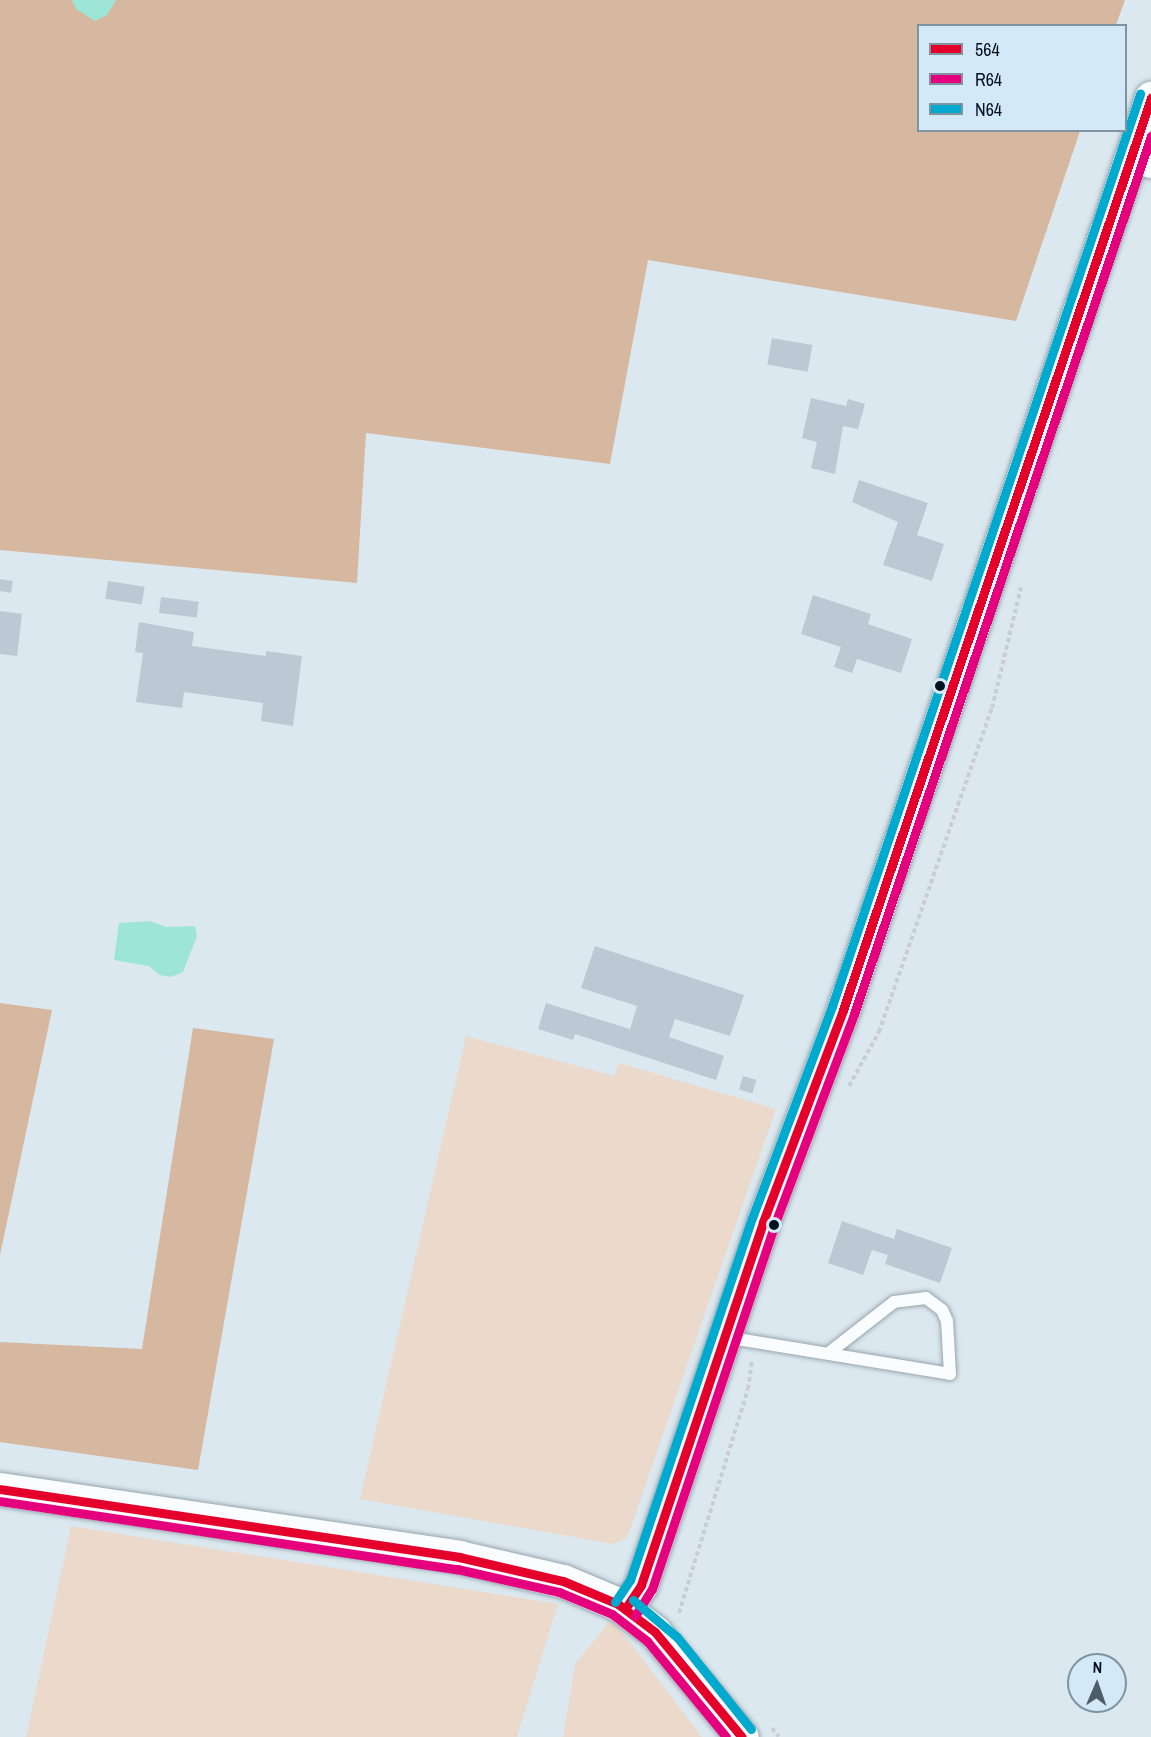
<!DOCTYPE html>
<style>
body{margin:0}
#map{position:relative;width:1151px;height:1737px;overflow:hidden;background:#dce8ef;font-family:"Archivo Narrow",sans-serif}
div>[style]{position:absolute}
.green>*{inset:0;background:#ebd9cb}
.forest>*{inset:0;background:#d6b8a0}
.water>*{inset:0;background:#9ce5d7}
.building>*{inset:0;background:#bcc8d4;transform-origin:0 0}
.path>*{height:4px;margin-top:-2px;transform-origin:0;background:repeating-linear-gradient(90deg,#c9ced0 0 4.5px,transparent 0 7.5px)}
.roads{filter:drop-shadow(0 0 2px #97a6af) drop-shadow(0 0 2px #97a6af)}
.service>*{height:12px;margin:-6px;padding:0 6px;transform-origin:6px;border-radius:6px;background:#fafcfd}
.minor>*{height:22px;margin:-11px;padding:0 11px;transform-origin:11px;border-radius:11px;background:#fafcfd}
.secondary>*{height:33px;margin:-16.5px;padding:0 16.5px;transform-origin:16.5px;border-radius:16.5px;background:#fafcfd}
.bus-1>*{height:9px;margin:-4.5px;padding:0 4.5px;transform-origin:4.5px;border-radius:4.5px;background:#e4002b}
.bus-2>*{height:9px;margin:-4.5px;padding:0 4.5px;transform-origin:4.5px;border-radius:4.5px;background:#e5007d}
.bus-3>*{height:9px;margin:-4.5px;padding:0 4.5px;transform-origin:4.5px;border-radius:4.5px;background:#00a9ce}
.dots>*{width:16px;height:16px;translate:-50% -50%;box-sizing:border-box;border:3px solid #d4e9f7;border-radius:50%}
span{translate:-50% -50%;white-space:nowrap;text-align:center;line-height:1.15;-webkit-text-stroke:6px #d4e9f7;paint-order:stroke}
.legend{position:absolute;left:917px;top:24px;width:210px;height:108px;box-sizing:border-box;background:#d4e9f7;border:2px solid #8093a0;margin:0;padding:8px 10px;list-style:none;font-size:18px;color:#01121e}
.legend li{display:flex;align-items:center;gap:12px;height:30px}
.legend b{width:30px;border:2px solid #8093a0}
.north{position:absolute;left:1067px;top:1653px;width:60px;height:60px;box-sizing:border-box;background:#d4e9f7;border:2px solid #8093a0;border-radius:50%;rotate:2deg;font-size:16px;font-weight:700;line-height:24px;text-align:center;color:#01121e}
.north::after{content:'';display:block;margin:auto;width:21px;height:27px;background:#4e5d67;clip-path:polygon(50% 0,100% 100%,50% 72%,0 100%)}
</style>
<div id="map">
<div class="green">
<div style="clip-path:polygon(466px 1036px,614px 1076px,619px 1063px,776px 1109px,627px 1538px,613px 1544px,360px 1499px)"></div>
<div style="clip-path:polygon(71px 1526px,558px 1604px,517px 1737px,26px 1737px)"></div>
<div style="clip-path:polygon(612px 1619px,702px 1737px,563px 1737px,575px 1664px)"></div>
</div>
<div class="forest">
<div style="clip-path:polygon(0 0,1125px 0,1116px 25px,918px 26px,918px 130px,1080px 131px,1016px 321px,648px 260px,610px 464px,366px 433px,357px 583px,0 550px)"></div>
<div style="clip-path:polygon(0 1003px,52px 1010px,0 1255px)"></div>
<div style="clip-path:polygon(193px 1028px,274px 1039px,198px 1470px,0 1442px,0 1342px,142px 1349px)"></div>
</div>
<div class="water">
<div style="clip-path:polygon(72px 0,116px 0,107px 15px,95px 21px,76px 9px)"></div>
<div style="clip-path:polygon(150px 921px,166px 927px,195px 926px,197px 936px,183px 972px,171px 977px,160px 975px,149px 966px,114px 960px,119px 923px)"></div>
</div>
<div class="building">
<div style="left:772px;top:338px;width:41px;height:27px;rotate:10deg"></div>
<div style="clip-path:polygon(811px 398px,846px 406px,848px 399px,865px 404px,858px 429px,843px 426px,835px 474px,811px 468px,817px 442px,802px 438px)"></div>
<div style="clip-path:polygon(859px 480px,928px 503px,917px 535px,944px 544px,932px 581px,883px 565px,898px 522px,852px 502px)"></div>
<div style="clip-path:polygon(0 579px,13px 581px,11px 593px,0 591px)"></div>
<div style="left:108px;top:581px;width:37px;height:18px;rotate:9deg"></div>
<div style="clip-path:polygon(813px 595px,871px 614px,868px 624px,912px 639px,901px 673px,857px 659px,852px 673px,834px 667px,841px 647px,801px 634px)"></div>
<div style="left:161px;top:597px;width:38px;height:16px;rotate:7deg"></div>
<div style="clip-path:polygon(0 611px,22px 614px,17px 656px,0 654px)"></div>
<div style="clip-path:polygon(139px 622px,194px 632px,192px 646px,266px 656px,266px 651px,302px 656px,293px 726px,261px 721px,263px 703px,184px 692px,182px 708px,136px 702px,143px 653px,135px 652px)"></div>
<div style="clip-path:polygon(595px 946px,744px 995px,730px 1036px,675px 1019px,669px 1037px,724px 1056px,716px 1080px,575px 1034px,573px 1040px,538px 1029px,546px 1003px,630px 1029px,637px 1006px,581px 988px)"></div>
<div style="left:743px;top:1076px;width:14px;height:14px;rotate:17deg"></div>
<div style="clip-path:polygon(842px 1221px,894px 1239px,897px 1229px,952px 1248px,940px 1283px,885px 1264px,888px 1255px,872px 1250px,863px 1275px,828px 1263px)"></div>
</div>
<div class="path">
<div style="left:849px;top:1086px;width:62px;rotate:-60.9deg"></div>
<div style="left:879px;top:1032px;width:343px;rotate:-70.8deg"></div>
<div style="left:992px;top:708px;width:124px;rotate:-76.5deg"></div>
<div style="left:679px;top:1613px;width:234px;rotate:-72.9deg"></div>
<div style="left:748px;top:1389px;width:28px;rotate:-82deg"></div>
<div style="left:772px;top:1728px;width:11px;rotate:52deg"></div>
</div>
<div class="roads">
<div class="service">
<div style="left:725px;top:1337px;width:228px;rotate:9.3deg"></div>
<div style="left:950px;top:1374px;width:53px;rotate:-93.2deg"></div>
<div style="left:947px;top:1321px;width:12px;rotate:-114deg"></div>
<div style="left:942px;top:1310px;width:20px;rotate:-143deg"></div>
<div style="left:926px;top:1298px;width:32px;rotate:173deg"></div>
<div style="left:894px;top:1302px;width:81px;rotate:142deg"></div>
</div>
<div class="minor">
<div style="left:1130px;top:161px;width:22px;rotate:16deg"></div>
</div>
<div class="secondary">
<div style="left:0;top:1489px;width:464px;rotate:8.4deg"></div>
<div style="left:459px;top:1557px;width:107px;rotate:13deg"></div>
<div style="left:563px;top:1581px;width:60px;rotate:22.7deg"></div>
<div style="left:618px;top:1604px;width:46px;rotate:37.1deg"></div>
<div style="left:655px;top:1632px;width:136px;rotate:50.4deg"></div>
<div style="left:625px;top:1609px;width:29px;rotate:-56deg"></div>
<div style="left:641px;top:1585px;width:383px;rotate:-71.4deg"></div>
<div style="left:763px;top:1222px;width:227px;rotate:-69.3deg"></div>
<div style="left:843px;top:1010px;width:963px;rotate:-71.34deg"></div>
</div>
</div>
<div class="bus-1">
<div style="left:0;top:1489px;width:464px;rotate:8.4deg"></div>
<div style="left:459px;top:1557px;width:107px;rotate:13deg"></div>
<div style="left:563px;top:1581px;width:60px;rotate:22.7deg"></div>
<div style="left:618px;top:1604px;width:46px;rotate:37.1deg"></div>
<div style="left:655px;top:1632px;width:136px;rotate:50.4deg"></div>
<div style="left:625px;top:1609px;width:29px;rotate:-56deg"></div>
<div style="left:641px;top:1585px;width:383px;rotate:-71.4deg"></div>
<div style="left:763px;top:1222px;width:227px;rotate:-69.3deg"></div>
<div style="left:843px;top:1010px;width:963px;rotate:-71.34deg"></div>
</div>
<div class="bus-2">
<div style="left:0;top:1501px;width:462px;rotate:8.5deg"></div>
<div style="left:457px;top:1569px;width:105px;rotate:12.7deg"></div>
<div style="left:559px;top:1592px;width:57px;rotate:22.5deg"></div>
<div style="left:612px;top:1614px;width:44px;rotate:37.6deg"></div>
<div style="left:647px;top:1641px;width:124px;rotate:50.5deg"></div>
<div style="left:635px;top:1616px;width:32px;rotate:-58deg"></div>
<div style="left:652px;top:1589px;width:383px;rotate:-71.4deg"></div>
<div style="left:774px;top:1226px;width:227px;rotate:-69.3deg"></div>
<div style="left:854px;top:1014px;width:927px;rotate:-71.31deg"></div>
</div>
<div class="bus-3">
<div style="left:633px;top:1600px;width:57px;rotate:40.1deg"></div>
<div style="left:677px;top:1637px;width:118px;rotate:51.2deg"></div>
<div style="left:615px;top:1602px;width:27px;rotate:-56deg"></div>
<div style="left:630px;top:1580px;width:382px;rotate:-71.4deg"></div>
<div style="left:752px;top:1218px;width:227px;rotate:-69.3deg"></div>
<div style="left:832px;top:1006px;width:963px;rotate:-71.34deg"></div>
</div>
<div class="dots">
<div style="left:940px;top:686px;background:#01121e"></div>
<div style="left:774px;top:1225px;background:#01121e"></div>
</div>
<ul class="legend">
<li><b style="height:8px;background:#e4002b"></b>564</li>
<li><b style="height:8px;background:#e5007d"></b>R64</li>
<li><b style="height:8px;background:#00a9ce"></b>N64</li>
</ul>
<div class="north">N</div>
</div>
